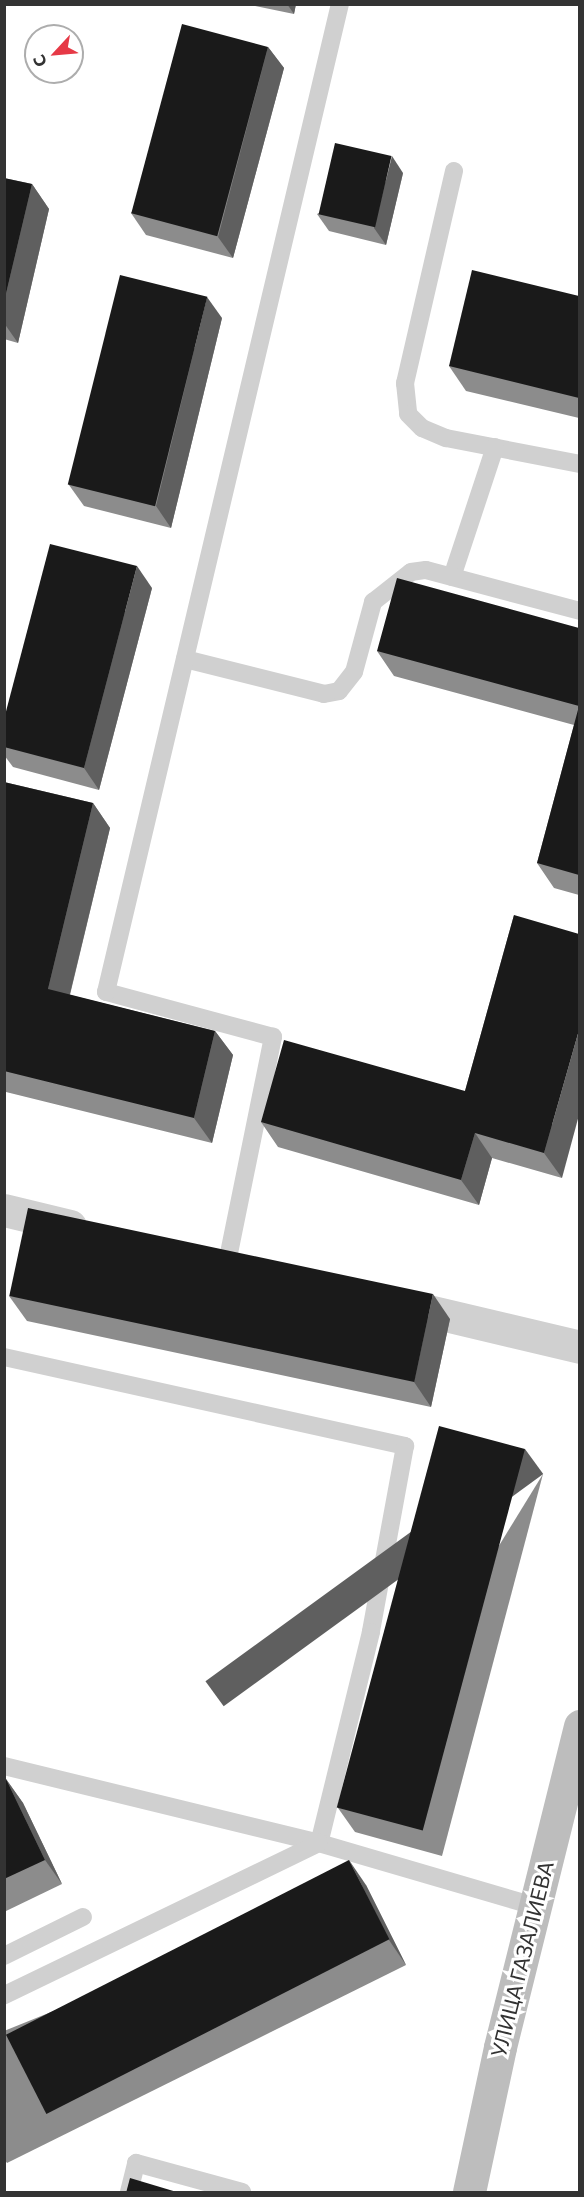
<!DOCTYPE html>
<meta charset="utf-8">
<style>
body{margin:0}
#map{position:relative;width:584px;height:2197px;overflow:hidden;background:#fff;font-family:Commissioner,sans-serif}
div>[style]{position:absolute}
.lane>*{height:18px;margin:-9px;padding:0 9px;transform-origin:9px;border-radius:9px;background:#d0d0d0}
.street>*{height:33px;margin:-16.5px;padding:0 16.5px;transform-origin:16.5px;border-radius:16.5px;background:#d0d0d0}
.secondary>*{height:33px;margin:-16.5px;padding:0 16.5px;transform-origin:16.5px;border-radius:16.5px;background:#bdbdbd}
.wall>*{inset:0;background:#8c8c8c}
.shaded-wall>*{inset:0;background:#5f5f5f;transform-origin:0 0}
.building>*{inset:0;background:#1a1a1a;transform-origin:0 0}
span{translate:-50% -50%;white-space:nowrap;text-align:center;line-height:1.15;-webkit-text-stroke:6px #fff;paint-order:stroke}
.street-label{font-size:21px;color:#333}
.frame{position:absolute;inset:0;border:6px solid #333;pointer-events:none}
.north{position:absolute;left:24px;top:24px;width:60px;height:60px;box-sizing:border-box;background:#fff;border:2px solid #adadad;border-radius:50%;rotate:244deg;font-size:16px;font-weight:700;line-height:24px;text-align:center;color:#333}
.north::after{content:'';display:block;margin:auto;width:21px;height:27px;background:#e63946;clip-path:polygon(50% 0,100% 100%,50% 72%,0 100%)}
</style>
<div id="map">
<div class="lane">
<div style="left:454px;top:171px;width:218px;rotate:103deg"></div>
<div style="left:405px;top:383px;width:31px;rotate:84deg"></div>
<div style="left:408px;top:414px;width:20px;rotate:45deg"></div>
<div style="left:422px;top:428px;width:26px;rotate:23deg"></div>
<div style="left:446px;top:438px;width:136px;rotate:11deg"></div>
<div style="left:452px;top:577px;width:137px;rotate:-71.7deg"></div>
<div style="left:185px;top:659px;width:143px;rotate:14.1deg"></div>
<div style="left:324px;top:694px;width:15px;rotate:-11deg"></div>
<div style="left:339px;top:691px;width:24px;rotate:-52deg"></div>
<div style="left:354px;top:672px;width:73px;rotate:-74.8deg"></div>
<div style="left:373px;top:602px;width:48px;rotate:-38.3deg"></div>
<div style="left:411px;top:572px;width:15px;rotate:-8deg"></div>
<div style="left:426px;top:570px;width:159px;rotate:14.9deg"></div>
<div style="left:227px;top:1263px;width:231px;rotate:-78.5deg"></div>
<div style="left:273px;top:1037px;width:173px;rotate:-164.9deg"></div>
<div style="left:106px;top:992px;width:1015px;rotate:-76.68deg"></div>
<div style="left:4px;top:1357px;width:411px;rotate:12.5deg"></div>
<div style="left:405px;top:1446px;width:189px;rotate:100.4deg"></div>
<div style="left:371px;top:1632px;width:217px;rotate:103.8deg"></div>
<div style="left:319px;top:1843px;width:225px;rotate:16.3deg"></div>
<div style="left:4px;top:1766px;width:324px;rotate:13.7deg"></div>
<div style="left:319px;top:1843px;width:350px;rotate:154.2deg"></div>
<div style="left:4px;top:1956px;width:88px;rotate:-26.3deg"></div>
<div style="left:129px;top:2192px;width:30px;rotate:-76deg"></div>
<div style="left:136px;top:2163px;width:110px;rotate:15.3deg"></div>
</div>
<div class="street">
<div style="left:4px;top:1210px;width:68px;rotate:13.6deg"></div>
<div style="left:403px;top:1305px;width:182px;rotate:13.3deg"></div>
</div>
<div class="secondary">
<div style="left:469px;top:2192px;width:148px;rotate:-77.9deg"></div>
<div style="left:500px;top:2047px;width:331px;rotate:-76deg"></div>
</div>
<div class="wall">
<div style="clip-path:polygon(246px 4px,296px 4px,294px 14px)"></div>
<div style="clip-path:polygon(268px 47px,284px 68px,233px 258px,146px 235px,131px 213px)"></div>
<div style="clip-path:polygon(403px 173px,386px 245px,329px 231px,317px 214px)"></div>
<div style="clip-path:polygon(4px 178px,32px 184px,49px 209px,18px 343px,4px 339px)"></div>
<div style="clip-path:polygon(579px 296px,579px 418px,466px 391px,449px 366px)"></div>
<div style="clip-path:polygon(222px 318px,171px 528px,84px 506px,69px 485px)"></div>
<div style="clip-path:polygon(152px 588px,99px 790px,13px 767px,4px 755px,4px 719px)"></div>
<div style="clip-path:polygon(579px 628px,579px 895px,554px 888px,537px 863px,574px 725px,394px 676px,377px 651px)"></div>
<div style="clip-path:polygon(4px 782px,93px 803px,110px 828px,70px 995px,215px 1031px,233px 1055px,212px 1143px,6px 1092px,4px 1090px)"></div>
<div style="clip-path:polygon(514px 915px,562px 1178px,492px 1158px,479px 1205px,278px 1147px,261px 1122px,465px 1091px)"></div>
<div style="clip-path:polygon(9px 1296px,450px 1319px,431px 1407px,27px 1321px)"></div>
<div style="clip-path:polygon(543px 1474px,442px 1856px,355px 1832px,338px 1808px)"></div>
<div style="clip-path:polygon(4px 1779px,6px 1779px,23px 1803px,62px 1884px,4px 1912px)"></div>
<div style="clip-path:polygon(366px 1885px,406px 1965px,7px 2163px,4px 2159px,4px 2031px)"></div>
</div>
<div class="shaded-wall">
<div style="clip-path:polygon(287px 4px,296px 4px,294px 14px)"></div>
<div style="clip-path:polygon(268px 47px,284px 68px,233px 258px,218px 237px)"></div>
<div style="clip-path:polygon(392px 156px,403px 173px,386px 245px,374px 228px)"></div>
<div style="clip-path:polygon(32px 184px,49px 209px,18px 343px,4px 323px,4px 302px)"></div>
<div style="clip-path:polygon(207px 297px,222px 318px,171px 528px,156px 506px)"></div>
<div style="clip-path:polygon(137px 566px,152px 588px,99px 790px,84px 768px)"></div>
<div style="clip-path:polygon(93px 803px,110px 828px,65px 1014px,48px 989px)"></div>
<div style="clip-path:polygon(579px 1030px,579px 1115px,562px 1178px,544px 1153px)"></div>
<div style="clip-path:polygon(215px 1031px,233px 1055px,212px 1143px,194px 1118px)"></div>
<div style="clip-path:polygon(475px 1133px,492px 1158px,479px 1205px,461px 1180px)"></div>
<div style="clip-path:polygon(433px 1294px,450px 1319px,431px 1407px,414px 1382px)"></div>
<div style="left:525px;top:1449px;width:31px;height:395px;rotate:54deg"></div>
<div style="clip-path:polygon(6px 1779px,23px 1803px,62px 1884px,45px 1860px)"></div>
<div style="clip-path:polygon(349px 1860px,366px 1885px,406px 1965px,389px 1940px)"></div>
</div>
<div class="building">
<div style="left:182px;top:24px;width:89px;height:196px;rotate:15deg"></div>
<div style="left:335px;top:143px;width:58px;height:73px;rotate:13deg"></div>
<div style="clip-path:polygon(4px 178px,32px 184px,4px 302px)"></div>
<div style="clip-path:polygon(472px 270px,579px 296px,579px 398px,449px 366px)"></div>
<div style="left:120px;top:275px;width:90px;height:216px;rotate:14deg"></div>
<div style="clip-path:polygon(50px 544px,137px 566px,84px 768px,4px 747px,4px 719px)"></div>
<div style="clip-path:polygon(397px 578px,579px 628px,579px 875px,537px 863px,579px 706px,377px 651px)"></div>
<div style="clip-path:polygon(4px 782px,93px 803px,48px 989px,215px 1031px,194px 1118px,4px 1071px)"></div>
<div style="clip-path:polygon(514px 915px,579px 934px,579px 1030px,544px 1153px,475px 1133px,461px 1180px,261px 1122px,284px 1040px,465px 1091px)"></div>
<div style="left:28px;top:1208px;width:414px;height:90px;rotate:12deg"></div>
<div style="left:439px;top:1426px;width:89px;height:395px;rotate:15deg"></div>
<div style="clip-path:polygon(4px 1779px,6px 1779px,45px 1860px,4px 1879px)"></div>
<div style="left:349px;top:1860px;width:89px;height:385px;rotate:63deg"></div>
<div style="clip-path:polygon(130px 2178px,180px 2193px,126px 2193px)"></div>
</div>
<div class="street-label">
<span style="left:522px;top:1959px;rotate:-76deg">УЛИЦА ГАЗАЛИЕВА</span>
</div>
<div class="frame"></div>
<div class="north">С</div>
</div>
